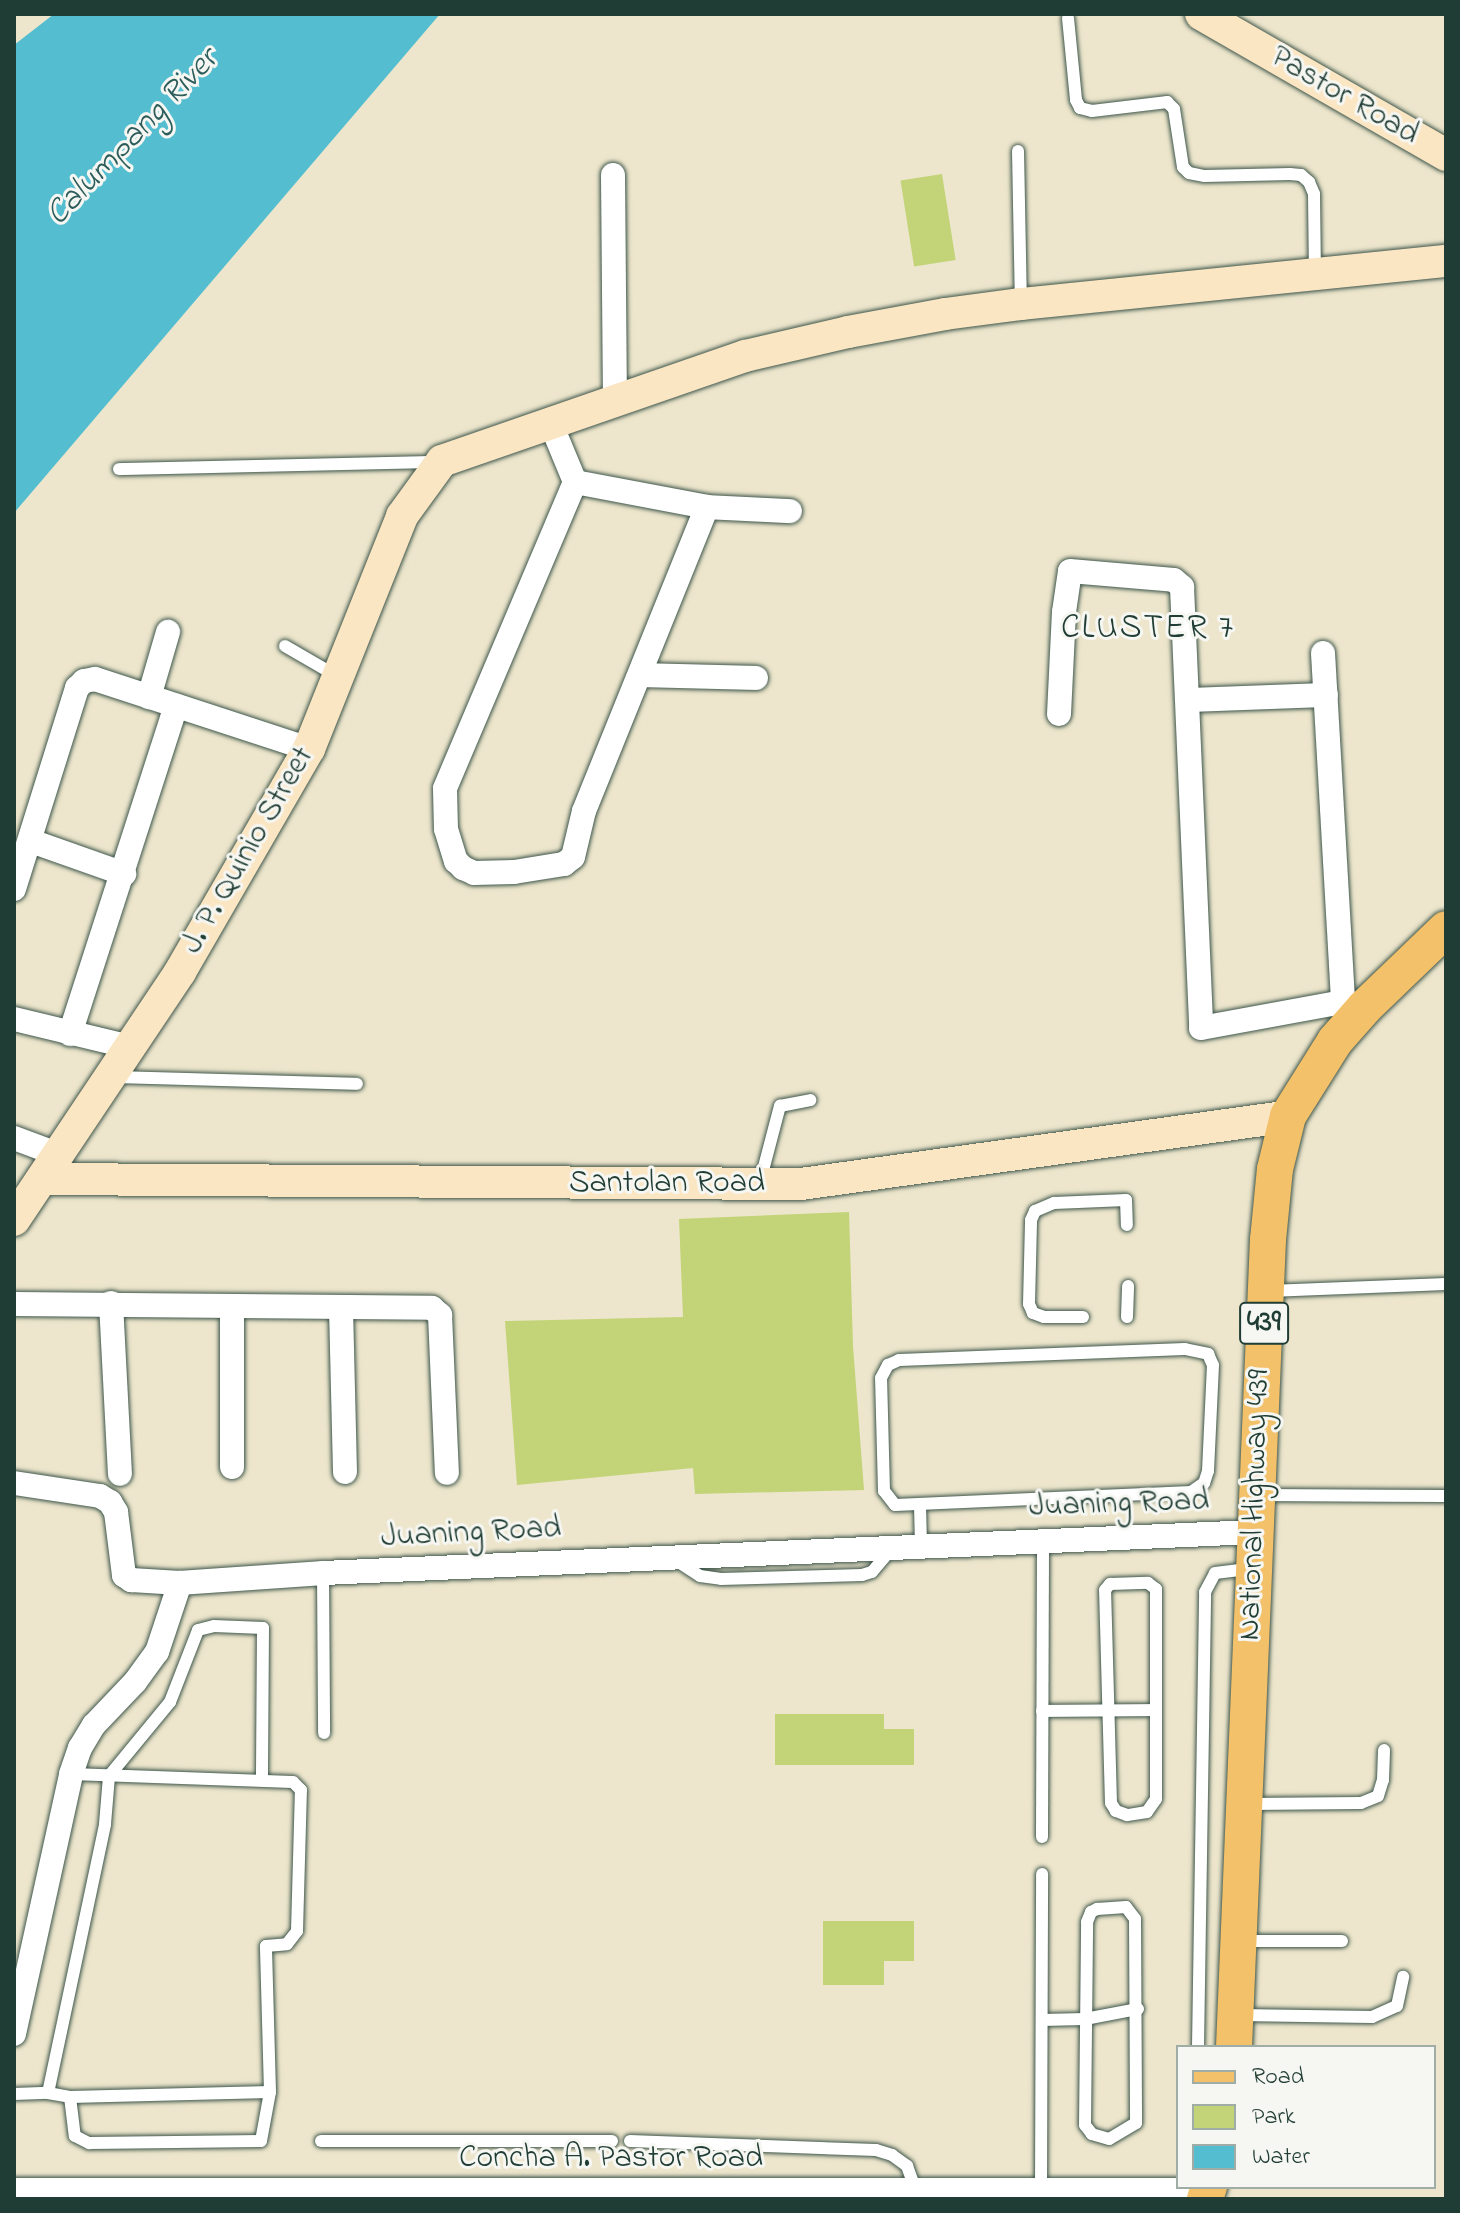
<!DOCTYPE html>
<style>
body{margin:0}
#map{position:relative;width:1460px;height:2213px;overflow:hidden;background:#ede6cc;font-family:"Indie Flower",sans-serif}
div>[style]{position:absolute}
.green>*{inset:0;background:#c2d477;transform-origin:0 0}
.water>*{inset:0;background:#54bed0}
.roads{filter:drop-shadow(0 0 2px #3e564b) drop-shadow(0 0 2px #3e564b)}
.lane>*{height:12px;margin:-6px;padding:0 6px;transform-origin:6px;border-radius:6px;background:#fff}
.street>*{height:24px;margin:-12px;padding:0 12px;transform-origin:12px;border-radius:12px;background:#fff}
.secondary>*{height:32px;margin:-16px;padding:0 16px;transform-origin:16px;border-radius:16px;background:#fbe6c4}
.primary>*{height:36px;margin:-18px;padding:0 18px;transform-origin:18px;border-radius:18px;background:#f4c16b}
span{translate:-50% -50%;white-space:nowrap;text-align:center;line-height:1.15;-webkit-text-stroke:6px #f6f6f2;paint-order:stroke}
.shield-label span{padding:2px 6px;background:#f6f6f2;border:2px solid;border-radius:6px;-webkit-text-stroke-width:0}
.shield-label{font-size:30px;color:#1f3d34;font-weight:700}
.street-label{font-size:32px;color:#1f3d34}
.water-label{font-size:34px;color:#2c5d5b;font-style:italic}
.neighbourhood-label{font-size:34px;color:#1f3d34;letter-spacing:2px}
.frame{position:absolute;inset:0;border:16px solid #1f3d34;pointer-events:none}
.legend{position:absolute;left:1176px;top:2045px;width:260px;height:144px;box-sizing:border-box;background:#f6f6f2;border:2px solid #a0aca6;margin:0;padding:10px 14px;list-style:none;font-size:24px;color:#1f3d34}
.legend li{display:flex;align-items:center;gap:16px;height:40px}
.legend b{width:40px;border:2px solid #a0aca6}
</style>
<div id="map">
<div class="green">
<div style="left:942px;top:174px;width:87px;height:42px;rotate:81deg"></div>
<div style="clip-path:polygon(849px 1212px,853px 1346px,864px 1490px,695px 1494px,693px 1468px,517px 1485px,505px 1321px,683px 1317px,679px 1219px)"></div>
<div style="clip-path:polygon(775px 1714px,884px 1714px,884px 1729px,914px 1729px,914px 1765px,775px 1765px)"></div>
<div style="clip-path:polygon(823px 1921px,914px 1921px,914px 1961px,884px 1961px,884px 1985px,823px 1985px)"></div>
</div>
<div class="water">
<div style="clip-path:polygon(54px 14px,440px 14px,14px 513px,14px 45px)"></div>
</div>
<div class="roads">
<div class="lane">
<div style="left:1068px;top:18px;width:82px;rotate:84.4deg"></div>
<div style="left:1076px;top:100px;width:9px;rotate:63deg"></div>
<div style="left:1080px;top:108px;width:12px;rotate:14deg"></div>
<div style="left:1092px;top:111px;width:76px;rotate:-6.8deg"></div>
<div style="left:1167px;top:102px;width:10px;rotate:45deg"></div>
<div style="left:1174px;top:109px;width:59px;rotate:81.2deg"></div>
<div style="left:1183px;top:167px;width:8px;rotate:45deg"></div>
<div style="left:1189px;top:173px;width:16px;rotate:11deg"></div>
<div style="left:1205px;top:176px;width:85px;rotate:-1.3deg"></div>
<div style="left:1290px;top:174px;width:11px;rotate:5deg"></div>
<div style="left:1301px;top:175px;width:11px;rotate:41deg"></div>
<div style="left:1309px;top:182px;width:13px;rotate:67deg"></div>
<div style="left:1314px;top:194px;width:78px;rotate:89.3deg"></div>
<div style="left:1018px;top:151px;width:153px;rotate:88.9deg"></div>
<div style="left:119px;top:469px;width:317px;rotate:-1.3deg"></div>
<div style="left:285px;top:646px;width:58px;rotate:30.1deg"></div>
<div style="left:113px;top:1077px;width:244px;rotate:1.6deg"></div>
<div style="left:760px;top:1182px;width:79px;rotate:-75.3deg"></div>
<div style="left:780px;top:1106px;width:31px;rotate:-11deg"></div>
<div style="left:1269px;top:1291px;width:177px;rotate:-2.3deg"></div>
<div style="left:1083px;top:1317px;width:39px;rotate:180deg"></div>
<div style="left:1044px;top:1317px;width:12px;rotate:-160deg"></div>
<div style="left:1033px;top:1313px;width:10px;rotate:-114deg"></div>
<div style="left:1029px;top:1304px;width:84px;rotate:-88.6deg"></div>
<div style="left:1031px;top:1220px;width:10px;rotate:-66deg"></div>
<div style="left:1035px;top:1211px;width:21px;rotate:-23deg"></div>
<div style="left:1054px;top:1203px;width:72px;rotate:-2.4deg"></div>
<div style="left:1126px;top:1200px;width:25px;rotate:88deg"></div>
<div style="left:1127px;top:1317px;width:31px;rotate:-88deg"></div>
<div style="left:1185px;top:1349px;width:24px;rotate:12deg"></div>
<div style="left:1208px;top:1354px;width:12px;rotate:66deg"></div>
<div style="left:1213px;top:1365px;width:106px;rotate:92.7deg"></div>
<div style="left:1208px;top:1471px;width:13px;rotate:108deg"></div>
<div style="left:1204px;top:1483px;width:16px;rotate:145deg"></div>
<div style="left:1191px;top:1492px;width:296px;rotate:177.5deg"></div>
<div style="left:895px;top:1505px;width:18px;rotate:-128deg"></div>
<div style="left:884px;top:1491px;width:113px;rotate:-91.5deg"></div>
<div style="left:881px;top:1378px;width:15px;rotate:-62deg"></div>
<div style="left:888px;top:1365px;width:12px;rotate:-24deg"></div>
<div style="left:899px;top:1360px;width:286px;rotate:-2.2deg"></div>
<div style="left:1261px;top:1495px;width:185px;rotate:0.3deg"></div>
<div style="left:920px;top:1505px;width:40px;rotate:88.6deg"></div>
<div style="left:677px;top:1561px;width:27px;rotate:33deg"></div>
<div style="left:700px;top:1576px;width:21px;rotate:8deg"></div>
<div style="left:721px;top:1579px;width:141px;rotate:-1.6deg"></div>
<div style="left:862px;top:1575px;width:10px;rotate:-17deg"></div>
<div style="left:872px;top:1572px;width:30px;rotate:-50deg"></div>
<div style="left:323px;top:1573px;width:160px;rotate:89.6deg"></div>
<div style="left:1148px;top:1583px;width:10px;rotate:37deg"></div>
<div style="left:1156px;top:1589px;width:210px;rotate:90deg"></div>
<div style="left:1156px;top:1799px;width:16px;rotate:125deg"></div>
<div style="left:1147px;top:1812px;width:20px;rotate:171deg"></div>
<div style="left:1127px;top:1815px;width:12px;rotate:-160deg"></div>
<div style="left:1116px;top:1811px;width:9px;rotate:-122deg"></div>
<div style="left:1111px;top:1803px;width:213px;rotate:-91.6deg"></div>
<div style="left:1105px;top:1590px;width:8px;rotate:-50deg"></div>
<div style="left:1110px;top:1584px;width:38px;rotate:-2deg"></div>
<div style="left:1042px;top:1711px;width:114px;rotate:-0.5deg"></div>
<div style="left:1249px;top:1804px;width:112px;rotate:-0.5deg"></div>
<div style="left:1361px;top:1803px;width:18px;rotate:-22deg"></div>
<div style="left:1378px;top:1796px;width:17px;rotate:-73deg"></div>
<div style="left:1383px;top:1780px;width:30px;rotate:-88deg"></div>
<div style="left:1042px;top:1837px;width:298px;rotate:-89.8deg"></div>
<div style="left:1126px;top:1907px;width:15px;rotate:53deg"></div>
<div style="left:1135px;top:1919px;width:204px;rotate:89.7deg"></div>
<div style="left:1136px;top:2123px;width:31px;rotate:149deg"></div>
<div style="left:1109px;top:2139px;width:18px;rotate:-164deg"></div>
<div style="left:1092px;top:2134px;width:11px;rotate:-128deg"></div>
<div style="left:1085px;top:2125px;width:203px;rotate:-89.4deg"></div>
<div style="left:1087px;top:1922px;width:11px;rotate:-68deg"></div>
<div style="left:1091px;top:1912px;width:7px;rotate:-27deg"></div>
<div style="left:1097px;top:1909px;width:29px;rotate:-4deg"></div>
<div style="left:1243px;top:1941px;width:99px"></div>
<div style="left:1239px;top:2015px;width:133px;rotate:0.9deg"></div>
<div style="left:1372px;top:2017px;width:27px;rotate:-24deg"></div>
<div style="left:1397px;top:2006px;width:30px;rotate:-78deg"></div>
<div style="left:1042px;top:2020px;width:43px;rotate:-1.3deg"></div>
<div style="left:1085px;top:2019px;width:54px;rotate:-10.7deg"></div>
<div style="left:1198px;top:2047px;width:455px;rotate:-89.1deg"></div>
<div style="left:1205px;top:1592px;width:21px;rotate:-62deg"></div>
<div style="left:1215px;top:1573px;width:35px;rotate:-7deg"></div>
<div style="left:48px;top:2093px;width:275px;rotate:-78deg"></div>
<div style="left:105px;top:1824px;width:48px;rotate:-85.2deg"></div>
<div style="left:109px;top:1776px;width:96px;rotate:-50.5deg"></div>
<div style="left:170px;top:1702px;width:77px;rotate:-68.7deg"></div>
<div style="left:198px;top:1630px;width:16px;rotate:-14deg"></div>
<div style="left:214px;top:1626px;width:49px;rotate:2.3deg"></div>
<div style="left:263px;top:1628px;width:152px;rotate:90.4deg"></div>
<div style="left:14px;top:2094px;width:34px;rotate:-2deg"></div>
<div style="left:48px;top:2093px;width:22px;rotate:10deg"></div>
<div style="left:70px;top:2097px;width:200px;rotate:-1.4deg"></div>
<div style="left:70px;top:2097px;width:39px;rotate:83deg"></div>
<div style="left:75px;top:2136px;width:16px;rotate:27deg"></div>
<div style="left:89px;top:2143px;width:172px;rotate:-0.7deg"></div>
<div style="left:261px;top:2141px;width:50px;rotate:-79.6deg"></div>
<div style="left:270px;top:2092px;width:146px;rotate:-91.6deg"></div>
<div style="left:266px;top:1946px;width:21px;rotate:-5deg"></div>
<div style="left:287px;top:1944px;width:16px;rotate:-52deg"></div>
<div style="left:297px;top:1931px;width:141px;rotate:-88.4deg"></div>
<div style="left:301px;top:1790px;width:11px;rotate:-135deg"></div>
<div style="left:293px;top:1782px;width:222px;rotate:-177.9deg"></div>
<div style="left:321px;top:2141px;width:291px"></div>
<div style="left:630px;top:2141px;width:246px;rotate:2.1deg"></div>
<div style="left:876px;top:2150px;width:17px;rotate:17deg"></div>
<div style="left:892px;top:2155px;width:19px;rotate:36deg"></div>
<div style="left:907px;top:2166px;width:27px;rotate:70deg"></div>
<div style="left:1041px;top:2190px;width:316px;rotate:-89.8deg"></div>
</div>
<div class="street">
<div style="left:613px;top:175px;width:227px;rotate:89.5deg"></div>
<div style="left:551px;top:424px;width:63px;rotate:67.5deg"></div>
<div style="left:575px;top:482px;width:333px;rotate:113deg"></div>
<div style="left:445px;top:789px;width:40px;rotate:88.6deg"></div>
<div style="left:446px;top:829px;width:34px;rotate:73deg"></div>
<div style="left:456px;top:861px;width:10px;rotate:45deg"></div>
<div style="left:463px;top:868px;width:12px;rotate:24deg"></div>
<div style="left:474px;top:873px;width:40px;rotate:-1.4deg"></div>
<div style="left:514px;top:872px;width:51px;rotate:-9.1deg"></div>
<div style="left:564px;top:864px;width:11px;rotate:-38deg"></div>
<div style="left:573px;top:857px;width:47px;rotate:-76.6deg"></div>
<div style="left:584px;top:811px;width:328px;rotate:-68deg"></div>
<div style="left:575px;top:482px;width:134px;rotate:10.7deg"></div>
<div style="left:707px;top:507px;width:83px;rotate:2.8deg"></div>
<div style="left:1323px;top:653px;width:350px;rotate:86.7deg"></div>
<div style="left:641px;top:675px;width:115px;rotate:1.5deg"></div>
<div style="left:149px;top:697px;width:68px;rotate:-73.7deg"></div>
<div style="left:1188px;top:700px;width:138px;rotate:-2.1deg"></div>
<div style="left:1059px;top:714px;width:102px;rotate:-87.2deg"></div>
<div style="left:1064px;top:612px;width:41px;rotate:-81.7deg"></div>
<div style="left:1070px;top:571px;width:104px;rotate:4.9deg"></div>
<div style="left:1174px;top:580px;width:11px;rotate:41deg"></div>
<div style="left:1182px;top:587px;width:441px;rotate:87.5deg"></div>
<div style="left:1201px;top:1028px;width:144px;rotate:-10.4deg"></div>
<div style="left:1343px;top:1002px;width:23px;rotate:13deg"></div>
<div style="left:31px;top:841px;width:99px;rotate:19.5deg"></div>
<div style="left:14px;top:889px;width:211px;rotate:-72.6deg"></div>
<div style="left:77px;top:688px;width:10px;rotate:-45deg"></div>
<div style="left:84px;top:681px;width:11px;rotate:-10deg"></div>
<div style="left:95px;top:679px;width:225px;rotate:18.1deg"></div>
<div style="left:14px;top:1019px;width:120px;rotate:13.5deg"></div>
<div style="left:70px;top:1034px;width:345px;rotate:-72.1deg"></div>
<div style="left:14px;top:1138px;width:46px;rotate:20.4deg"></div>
<div style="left:111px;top:1303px;width:171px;rotate:87deg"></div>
<div style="left:14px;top:1304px;width:418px;rotate:0.5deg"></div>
<div style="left:432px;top:1308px;width:11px;rotate:41deg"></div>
<div style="left:440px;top:1315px;width:158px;rotate:87.5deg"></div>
<div style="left:341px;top:1308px;width:164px;rotate:88.6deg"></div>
<div style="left:232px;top:1467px;width:160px;rotate:-90deg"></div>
<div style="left:14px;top:1483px;width:87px;rotate:8.6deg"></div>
<div style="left:100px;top:1496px;width:12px;rotate:31deg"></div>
<div style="left:110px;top:1502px;width:12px;rotate:59deg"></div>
<div style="left:116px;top:1512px;width:64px;rotate:82.8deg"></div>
<div style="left:124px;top:1575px;width:9px;rotate:36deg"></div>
<div style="left:131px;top:1580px;width:49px;rotate:3.5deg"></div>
<div style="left:180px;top:1583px;width:143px;rotate:-4deg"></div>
<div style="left:323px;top:1573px;width:932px;rotate:-2.52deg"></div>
<div style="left:14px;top:2034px;width:266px;rotate:-77.6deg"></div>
<div style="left:71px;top:1774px;width:28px;rotate:-71deg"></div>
<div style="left:80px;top:1748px;width:27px;rotate:-59deg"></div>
<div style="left:94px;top:1725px;width:59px;rotate:-46.4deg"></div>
<div style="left:135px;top:1682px;width:37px;rotate:-54deg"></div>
<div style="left:157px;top:1652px;width:73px;rotate:-71.6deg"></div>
<div style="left:14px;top:2190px;width:1194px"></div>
</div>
<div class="secondary">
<div style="left:1201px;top:14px;width:283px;rotate:29.9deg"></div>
<div style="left:42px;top:1179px;width:759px;rotate:0.38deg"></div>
<div style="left:801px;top:1184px;width:492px;rotate:-7.9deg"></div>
<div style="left:14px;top:1220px;width:298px;rotate:-56.2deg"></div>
<div style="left:180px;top:972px;width:258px;rotate:-60deg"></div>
<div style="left:309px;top:749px;width:251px;rotate:-68.2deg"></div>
<div style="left:402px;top:516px;width:68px;rotate:-54deg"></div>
<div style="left:442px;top:461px;width:321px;rotate:-19.1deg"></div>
<div style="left:745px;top:356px;width:106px;rotate:-13.1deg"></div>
<div style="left:848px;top:332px;width:99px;rotate:-10.5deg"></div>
<div style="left:945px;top:314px;width:77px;rotate:-7.5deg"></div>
<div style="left:1021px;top:304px;width:427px;rotate:-5.8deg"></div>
</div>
<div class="primary">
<div style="left:1234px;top:2047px;width:808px;rotate:-87.59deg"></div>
<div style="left:1268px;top:1240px;width:71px;rotate:-84.4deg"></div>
<div style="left:1275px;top:1169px;width:55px;rotate:-76.2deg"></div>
<div style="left:1288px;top:1116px;width:89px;rotate:-57.9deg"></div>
<div style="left:1335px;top:1041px;width:45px;rotate:-48.6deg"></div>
<div style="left:1365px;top:1007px;width:112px;rotate:-43.9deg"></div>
<div style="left:1205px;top:2199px;width:13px;rotate:-72deg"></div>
</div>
</div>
<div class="shield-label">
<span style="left:1264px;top:1323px">439</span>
</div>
<div class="street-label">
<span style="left:1344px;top:97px;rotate:30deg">Pastor Road</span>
<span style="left:249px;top:851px;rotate:-60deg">J. P. Quinio Street</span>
<span style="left:667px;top:1184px">Santolan Road</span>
<span style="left:1119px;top:1505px;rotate:-2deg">Juaning Road</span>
<span style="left:1256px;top:1505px;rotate:-88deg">National Highway 439</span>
<span style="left:471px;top:1534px;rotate:-3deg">Juaning Road</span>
<span style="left:611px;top:2159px">Concha A. Pastor Road</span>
</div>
<div class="water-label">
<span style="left:133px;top:138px;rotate:-46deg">Calumpang River</span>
</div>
<div class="neighbourhood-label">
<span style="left:1148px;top:630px">CLUSTER 7</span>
</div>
<div class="frame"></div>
<ul class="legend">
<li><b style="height:10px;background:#f4c16b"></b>Road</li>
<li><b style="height:22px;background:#c2d477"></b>Park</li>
<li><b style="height:22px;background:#54bed0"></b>Water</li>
</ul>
</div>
